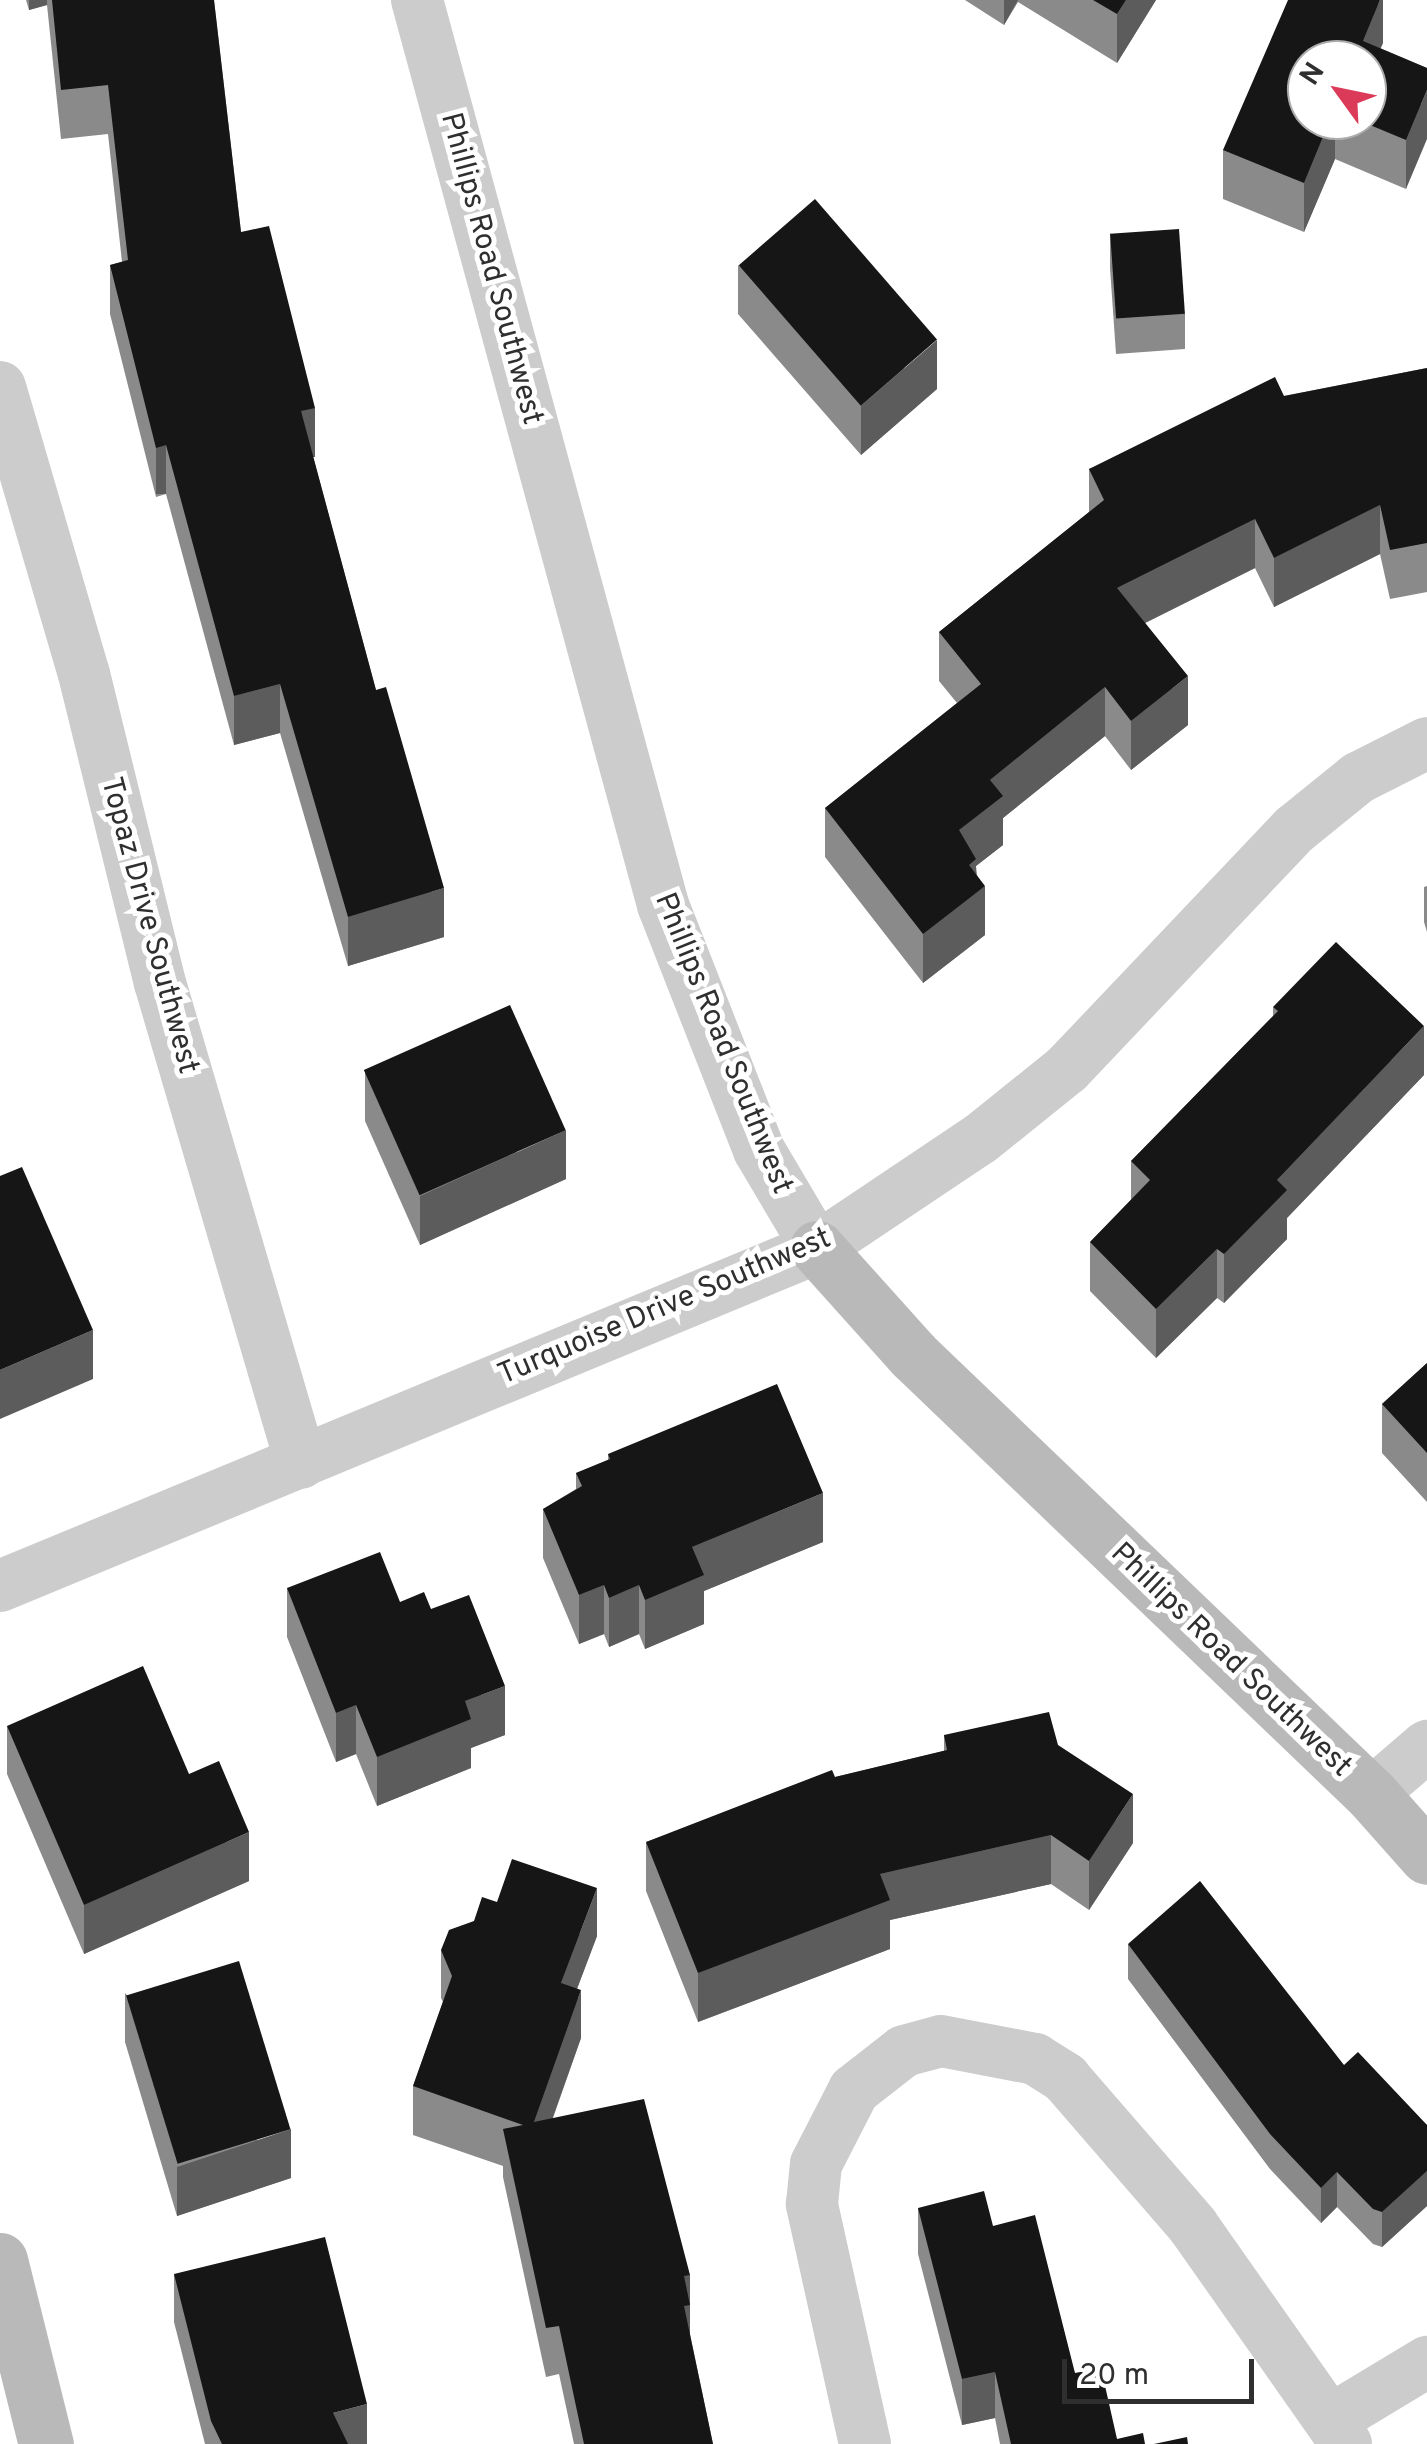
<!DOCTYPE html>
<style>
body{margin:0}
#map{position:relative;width:1427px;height:2444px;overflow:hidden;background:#fff;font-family:Overpass,sans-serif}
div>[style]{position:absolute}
.street>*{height:52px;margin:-26px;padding:0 26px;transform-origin:26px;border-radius:26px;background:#ccc}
.secondary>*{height:55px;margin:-27.5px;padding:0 27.5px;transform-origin:27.5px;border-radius:27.5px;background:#b9b9b9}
.wall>*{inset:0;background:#8a8a8a}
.shaded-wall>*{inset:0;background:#5c5c5c;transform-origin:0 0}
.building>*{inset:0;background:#161616;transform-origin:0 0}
span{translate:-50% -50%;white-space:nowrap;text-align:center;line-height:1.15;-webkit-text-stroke:10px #fff;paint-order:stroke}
.street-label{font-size:30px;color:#2f2f2f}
.north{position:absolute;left:1287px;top:40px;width:100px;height:100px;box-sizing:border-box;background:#fff;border:2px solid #acacac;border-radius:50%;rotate:303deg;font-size:28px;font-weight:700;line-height:40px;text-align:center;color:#2f2f2f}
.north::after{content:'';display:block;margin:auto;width:35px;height:45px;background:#db3b59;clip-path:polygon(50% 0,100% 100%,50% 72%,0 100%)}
.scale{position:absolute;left:1062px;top:2359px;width:192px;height:45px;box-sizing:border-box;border:5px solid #2f2f2f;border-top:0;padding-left:12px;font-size:30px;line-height:35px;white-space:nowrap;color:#2f2f2f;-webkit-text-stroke:8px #fff;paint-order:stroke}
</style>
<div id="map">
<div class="street">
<div style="left:417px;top:0;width:938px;rotate:74.79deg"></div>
<div style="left:663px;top:905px;width:263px;rotate:68.6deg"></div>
<div style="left:759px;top:1150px;width:114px;rotate:59.4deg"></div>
<div style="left:0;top:387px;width:299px;rotate:73.7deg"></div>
<div style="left:84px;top:674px;width:318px;rotate:76.2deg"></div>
<div style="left:160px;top:983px;width:500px;rotate:73.63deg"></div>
<div style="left:0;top:1586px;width:884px;rotate:-22.48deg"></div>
<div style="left:817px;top:1248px;width:196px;rotate:-33.8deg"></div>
<div style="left:980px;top:1139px;width:112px;rotate:-38.8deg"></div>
<div style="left:1067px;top:1069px;width:331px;rotate:-46.5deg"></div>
<div style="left:1295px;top:829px;width:81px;rotate:-39deg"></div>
<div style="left:1358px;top:778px;width:77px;rotate:-26.9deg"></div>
<div style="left:1371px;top:1794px;width:74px;rotate:-40.6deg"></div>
<div style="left:1334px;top:2418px;width:109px;rotate:-31.1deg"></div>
<div style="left:865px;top:2444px;width:246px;rotate:-102.5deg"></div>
<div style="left:812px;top:2204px;width:40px;rotate:-84.3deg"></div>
<div style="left:816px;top:2164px;width:83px;rotate:-62.8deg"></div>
<div style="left:854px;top:2090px;width:63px;rotate:-38deg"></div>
<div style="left:904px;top:2051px;width:38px;rotate:-15deg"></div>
<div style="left:941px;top:2041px;width:96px;rotate:10.8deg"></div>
<div style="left:1035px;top:2059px;width:36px;rotate:32deg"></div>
<div style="left:1065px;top:2078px;width:196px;rotate:49.1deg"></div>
<div style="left:1193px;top:2226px;width:266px;rotate:54.9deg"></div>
</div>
<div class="secondary">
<div style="left:817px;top:1248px;width:144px;rotate:48.1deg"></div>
<div style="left:913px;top:1355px;width:634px;rotate:43.79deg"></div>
<div style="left:1371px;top:1794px;width:84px;rotate:48.4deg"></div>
<div style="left:0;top:2260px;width:190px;rotate:76deg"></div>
</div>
<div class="wall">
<div style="clip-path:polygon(26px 0,214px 0,241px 232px,315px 457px,313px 457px,376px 690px,444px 937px,348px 966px,280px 733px,234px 745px,166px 494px,156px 497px,110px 314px,110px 265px,122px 262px,108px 134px,61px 139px,47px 5px,29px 10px)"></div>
<div style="clip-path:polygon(965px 0,1156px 0,1117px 63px,1018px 2px,1004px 25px)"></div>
<div style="clip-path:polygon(evenodd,1383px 0,1383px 43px,1380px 48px,1427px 68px,1406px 189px,1335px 159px,1304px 232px,1223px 199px,1223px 150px,1383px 0,1367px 60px,1367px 120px,1307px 120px,1367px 60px)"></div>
<div style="clip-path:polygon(1110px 233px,1185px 314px,1185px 349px,1116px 354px,1110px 268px)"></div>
<div style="clip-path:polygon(738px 265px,937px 389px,861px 455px,738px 314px)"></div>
<div style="clip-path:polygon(1427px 368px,1427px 592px,1390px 599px,1380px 554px,1274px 607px,1255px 568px,1145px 623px,1188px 725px,1131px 770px,1105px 736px,1003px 818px,1003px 845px,976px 866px,985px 935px,923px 983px,825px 857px,825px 808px,957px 703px,939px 681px,939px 632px,1089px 512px,1089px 469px,1284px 396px)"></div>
<div style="clip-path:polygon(1427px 886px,1427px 932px,1424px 922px,1424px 887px)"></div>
<div style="clip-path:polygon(1273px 1007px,1424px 1075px,1287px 1218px,1287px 1239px,1224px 1303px,1217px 1298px,1156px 1358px,1090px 1291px,1090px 1242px,1131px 1200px,1131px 1161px,1273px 1016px)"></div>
<div style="clip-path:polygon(365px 1072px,566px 1179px,420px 1245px,365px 1121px)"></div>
<div style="clip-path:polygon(1427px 1363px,1427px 1502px,1382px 1453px,1382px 1404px)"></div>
<div style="clip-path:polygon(608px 1454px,823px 1542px,704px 1591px,704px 1624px,645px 1649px,639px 1634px,609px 1647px,604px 1634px,579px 1644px,543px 1558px,543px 1509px,576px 1489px,576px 1473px,608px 1460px)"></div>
<div style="clip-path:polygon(287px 1588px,400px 1602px,431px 1609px,505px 1735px,471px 1748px,471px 1768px,377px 1806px,356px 1754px,336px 1762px,287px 1637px)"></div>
<div style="clip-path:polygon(7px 1726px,189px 1774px,249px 1881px,84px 1954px,7px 1774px)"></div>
<div style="clip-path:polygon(944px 1735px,1058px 1745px,1133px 1843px,1089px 1910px,1051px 1884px,890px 1920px,890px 1949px,698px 2022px,646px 1891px,646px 1842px,835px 1777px,944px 1751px)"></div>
<div style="clip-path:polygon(474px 1921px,597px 1936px,577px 1989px,581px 2038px,553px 2118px,690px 2275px,690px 2334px,713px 2444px,574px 2444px,559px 2374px,546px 2377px,503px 2177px,503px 2166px,413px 2135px,413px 2086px,443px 2002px,441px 1998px,441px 1950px)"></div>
<div style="clip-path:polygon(1128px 1944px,1344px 2065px,1427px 2125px,1427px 2206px,1382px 2247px,1373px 2244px,1337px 2207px,1321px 2223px,1270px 2169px,1128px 1979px)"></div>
<div style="clip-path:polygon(125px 1993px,291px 2178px,177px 2216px,125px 2042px)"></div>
<div style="clip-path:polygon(918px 2208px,993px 2226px,1075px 2373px,1117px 2439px,1145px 2444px,1000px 2444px,995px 2418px,962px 2425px,918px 2254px)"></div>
<div style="clip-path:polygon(174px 2274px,367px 2444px,205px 2444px,174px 2322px)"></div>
</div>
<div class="shaded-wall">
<div style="clip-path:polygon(29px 0,47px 0,47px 5px,29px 10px)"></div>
<div style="clip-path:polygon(1004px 0,1018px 0,1004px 25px)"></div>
<div style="clip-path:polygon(1126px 0,1156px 0,1117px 63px,1117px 14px)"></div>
<div style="clip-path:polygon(1380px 0,1383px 0,1383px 43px,1367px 81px,1363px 41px)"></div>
<div style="clip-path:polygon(1427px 90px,1427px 139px,1406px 189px,1406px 140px)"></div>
<div style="clip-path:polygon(1330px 120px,1335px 120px,1335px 159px,1304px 232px,1304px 183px)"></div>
<div style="clip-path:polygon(937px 340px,937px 389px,861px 455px,861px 406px)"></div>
<div style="left:315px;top:408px;width:49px;height:14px;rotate:90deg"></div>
<div style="left:166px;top:445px;width:49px;height:10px;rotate:90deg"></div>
<div style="clip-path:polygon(1380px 505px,1380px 554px,1274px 607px,1274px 558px)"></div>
<div style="clip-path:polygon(1255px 519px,1255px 568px,1117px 637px,1117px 588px)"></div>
<div style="clip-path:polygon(1188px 676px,1188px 725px,1131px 770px,1131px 721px)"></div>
<div style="clip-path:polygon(280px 684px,280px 733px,234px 745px,234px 696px)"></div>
<div style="clip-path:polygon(1105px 687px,1105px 736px,1003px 818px,1003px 845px,976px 866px,976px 892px,985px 886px,985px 935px,923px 983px,923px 934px,959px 830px,990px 780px)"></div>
<div style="clip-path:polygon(444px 888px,444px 937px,348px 966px,348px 917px)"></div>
<div style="clip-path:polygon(1424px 1026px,1424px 1075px,1287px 1218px,1287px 1239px,1224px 1303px,1224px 1254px,1277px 1180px)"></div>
<div style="clip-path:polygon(566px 1130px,566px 1179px,420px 1245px,420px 1196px)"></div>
<div style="clip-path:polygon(1217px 1249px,1217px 1298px,1156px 1358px,1156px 1309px)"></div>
<div style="clip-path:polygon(93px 1330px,93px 1379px,0 1419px,0 1370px)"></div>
<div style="clip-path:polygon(823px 1493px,823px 1542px,704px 1591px,704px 1624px,645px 1649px,645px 1600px,692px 1547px)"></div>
<div style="clip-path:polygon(604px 1585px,604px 1634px,579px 1644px,579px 1595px)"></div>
<div style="clip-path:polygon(639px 1585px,639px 1634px,609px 1647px,609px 1598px)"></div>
<div style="clip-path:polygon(505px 1686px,505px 1735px,471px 1748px,471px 1768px,377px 1806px,377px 1757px,465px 1701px)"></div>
<div style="clip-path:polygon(356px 1705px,356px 1754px,336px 1762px,336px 1713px)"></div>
<div style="clip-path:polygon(1133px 1794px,1133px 1843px,1089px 1910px,1089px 1861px)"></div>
<div style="clip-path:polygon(249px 1832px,249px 1881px,84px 1954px,84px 1905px)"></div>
<div style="clip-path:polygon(1051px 1835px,1051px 1884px,890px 1920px,890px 1949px,698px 2022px,698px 1973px,880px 1874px)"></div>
<div style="clip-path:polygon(597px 1888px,597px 1936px,561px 2031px,561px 1983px)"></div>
<div style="clip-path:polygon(581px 1990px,581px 2038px,534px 2170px,534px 2122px)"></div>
<div style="clip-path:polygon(291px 2129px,291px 2178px,177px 2216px,177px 2167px)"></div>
<div style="clip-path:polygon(1427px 2171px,1427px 2206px,1382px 2247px,1382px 2212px)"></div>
<div style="clip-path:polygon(1337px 2172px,1337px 2207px,1321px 2223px,1321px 2188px)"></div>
<div style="left:690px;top:2275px;width:78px;height:6px;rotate:90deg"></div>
<div style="clip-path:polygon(995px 2372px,995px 2418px,962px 2425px,962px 2379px)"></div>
<div style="clip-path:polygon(367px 2404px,367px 2444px,333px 2444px,333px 2413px)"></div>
</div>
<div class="building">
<div style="clip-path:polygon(52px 0,214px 0,241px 232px,269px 226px,315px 408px,301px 411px,376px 690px,386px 687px,444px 888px,348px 917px,280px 684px,234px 696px,166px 445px,156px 448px,110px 265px,128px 260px,108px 85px,61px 90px)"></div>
<div style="clip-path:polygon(1093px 0,1126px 0,1117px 14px)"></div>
<div style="clip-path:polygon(1288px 0,1380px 0,1363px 41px,1427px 68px,1427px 90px,1406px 140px,1358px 120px,1367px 120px,1367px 60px,1307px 60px,1307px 120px,1330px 120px,1304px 183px,1223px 150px)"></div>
<div style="left:815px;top:199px;width:186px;height:101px;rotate:49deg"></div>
<div style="left:1179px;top:229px;width:85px;height:69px;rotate:86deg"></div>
<div style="clip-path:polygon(1427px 368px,1427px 543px,1390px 550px,1380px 505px,1274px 558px,1255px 519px,1117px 588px,1188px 676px,1131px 721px,1105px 687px,990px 780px,1003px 796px,959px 830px,976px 859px,969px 865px,985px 886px,923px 934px,825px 808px,981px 684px,939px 632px,1104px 500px,1089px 469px,1275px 377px,1284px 396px)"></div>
<div style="clip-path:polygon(1336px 942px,1424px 1026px,1277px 1180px,1287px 1190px,1224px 1254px,1217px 1249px,1156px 1309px,1090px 1242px,1150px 1180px,1131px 1161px,1278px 1011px,1273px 1007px)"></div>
<div style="left:510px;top:1005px;width:137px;height:160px;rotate:66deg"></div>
<div style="clip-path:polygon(22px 1167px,93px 1330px,0 1370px,0 1176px)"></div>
<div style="clip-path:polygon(1427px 1363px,1427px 1453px,1382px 1404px)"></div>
<div style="clip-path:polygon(777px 1384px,823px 1493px,692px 1547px,704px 1575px,645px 1600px,639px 1585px,609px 1598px,604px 1585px,579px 1595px,543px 1509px,582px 1486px,576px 1473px,610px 1459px,608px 1454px)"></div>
<div style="clip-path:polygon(380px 1552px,400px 1602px,424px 1592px,431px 1609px,469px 1595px,505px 1686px,465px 1701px,471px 1719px,377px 1757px,356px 1705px,336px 1713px,287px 1588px)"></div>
<div style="clip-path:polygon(143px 1666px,189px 1774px,219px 1761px,249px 1832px,84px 1905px,7px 1726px)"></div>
<div style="clip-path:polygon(1049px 1712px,1058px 1745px,1133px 1794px,1089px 1861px,1051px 1835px,880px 1874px,890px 1900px,698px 1973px,646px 1842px,832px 1770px,835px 1777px,947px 1750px,944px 1735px)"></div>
<div style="clip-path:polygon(512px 1859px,597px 1888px,561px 1983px,581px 1990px,534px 2122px,644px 2099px,690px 2275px,684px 2276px,690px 2305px,684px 2306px,713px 2444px,584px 2444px,559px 2326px,546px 2328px,503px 2129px,523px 2125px,413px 2086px,452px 1976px,441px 1950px,449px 1930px,474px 1921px,482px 1897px,497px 1902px)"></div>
<div style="clip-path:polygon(1200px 1881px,1344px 2065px,1358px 2052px,1427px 2125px,1427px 2171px,1382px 2212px,1373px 2209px,1337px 2172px,1321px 2188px,1270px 2134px,1128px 1944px)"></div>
<div style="left:239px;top:1961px;width:176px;height:118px;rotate:73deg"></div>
<div style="clip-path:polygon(984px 2191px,993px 2226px,1035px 2215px,1075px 2373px,1101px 2368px,1117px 2439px,1143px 2433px,1145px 2444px,1011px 2444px,995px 2372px,962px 2379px,918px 2208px)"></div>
<div style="clip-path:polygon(325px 2237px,367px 2404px,333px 2413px,348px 2444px,222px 2444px,211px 2421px,174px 2274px)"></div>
<div style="clip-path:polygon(1187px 2437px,1188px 2444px,1154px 2444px)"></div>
</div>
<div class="street-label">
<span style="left:490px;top:269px;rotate:75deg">Phillips Road Southwest</span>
<span style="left:148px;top:926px;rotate:75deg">Topaz Drive Southwest</span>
<span style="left:722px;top:1044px;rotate:68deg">Phillips Road Southwest</span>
<span style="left:665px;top:1308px;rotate:-23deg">Turquoise Drive Southwest</span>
<span style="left:1230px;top:1661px;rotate:44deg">Phillips Road Southwest</span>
</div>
<div class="north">N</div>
<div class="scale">20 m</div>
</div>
